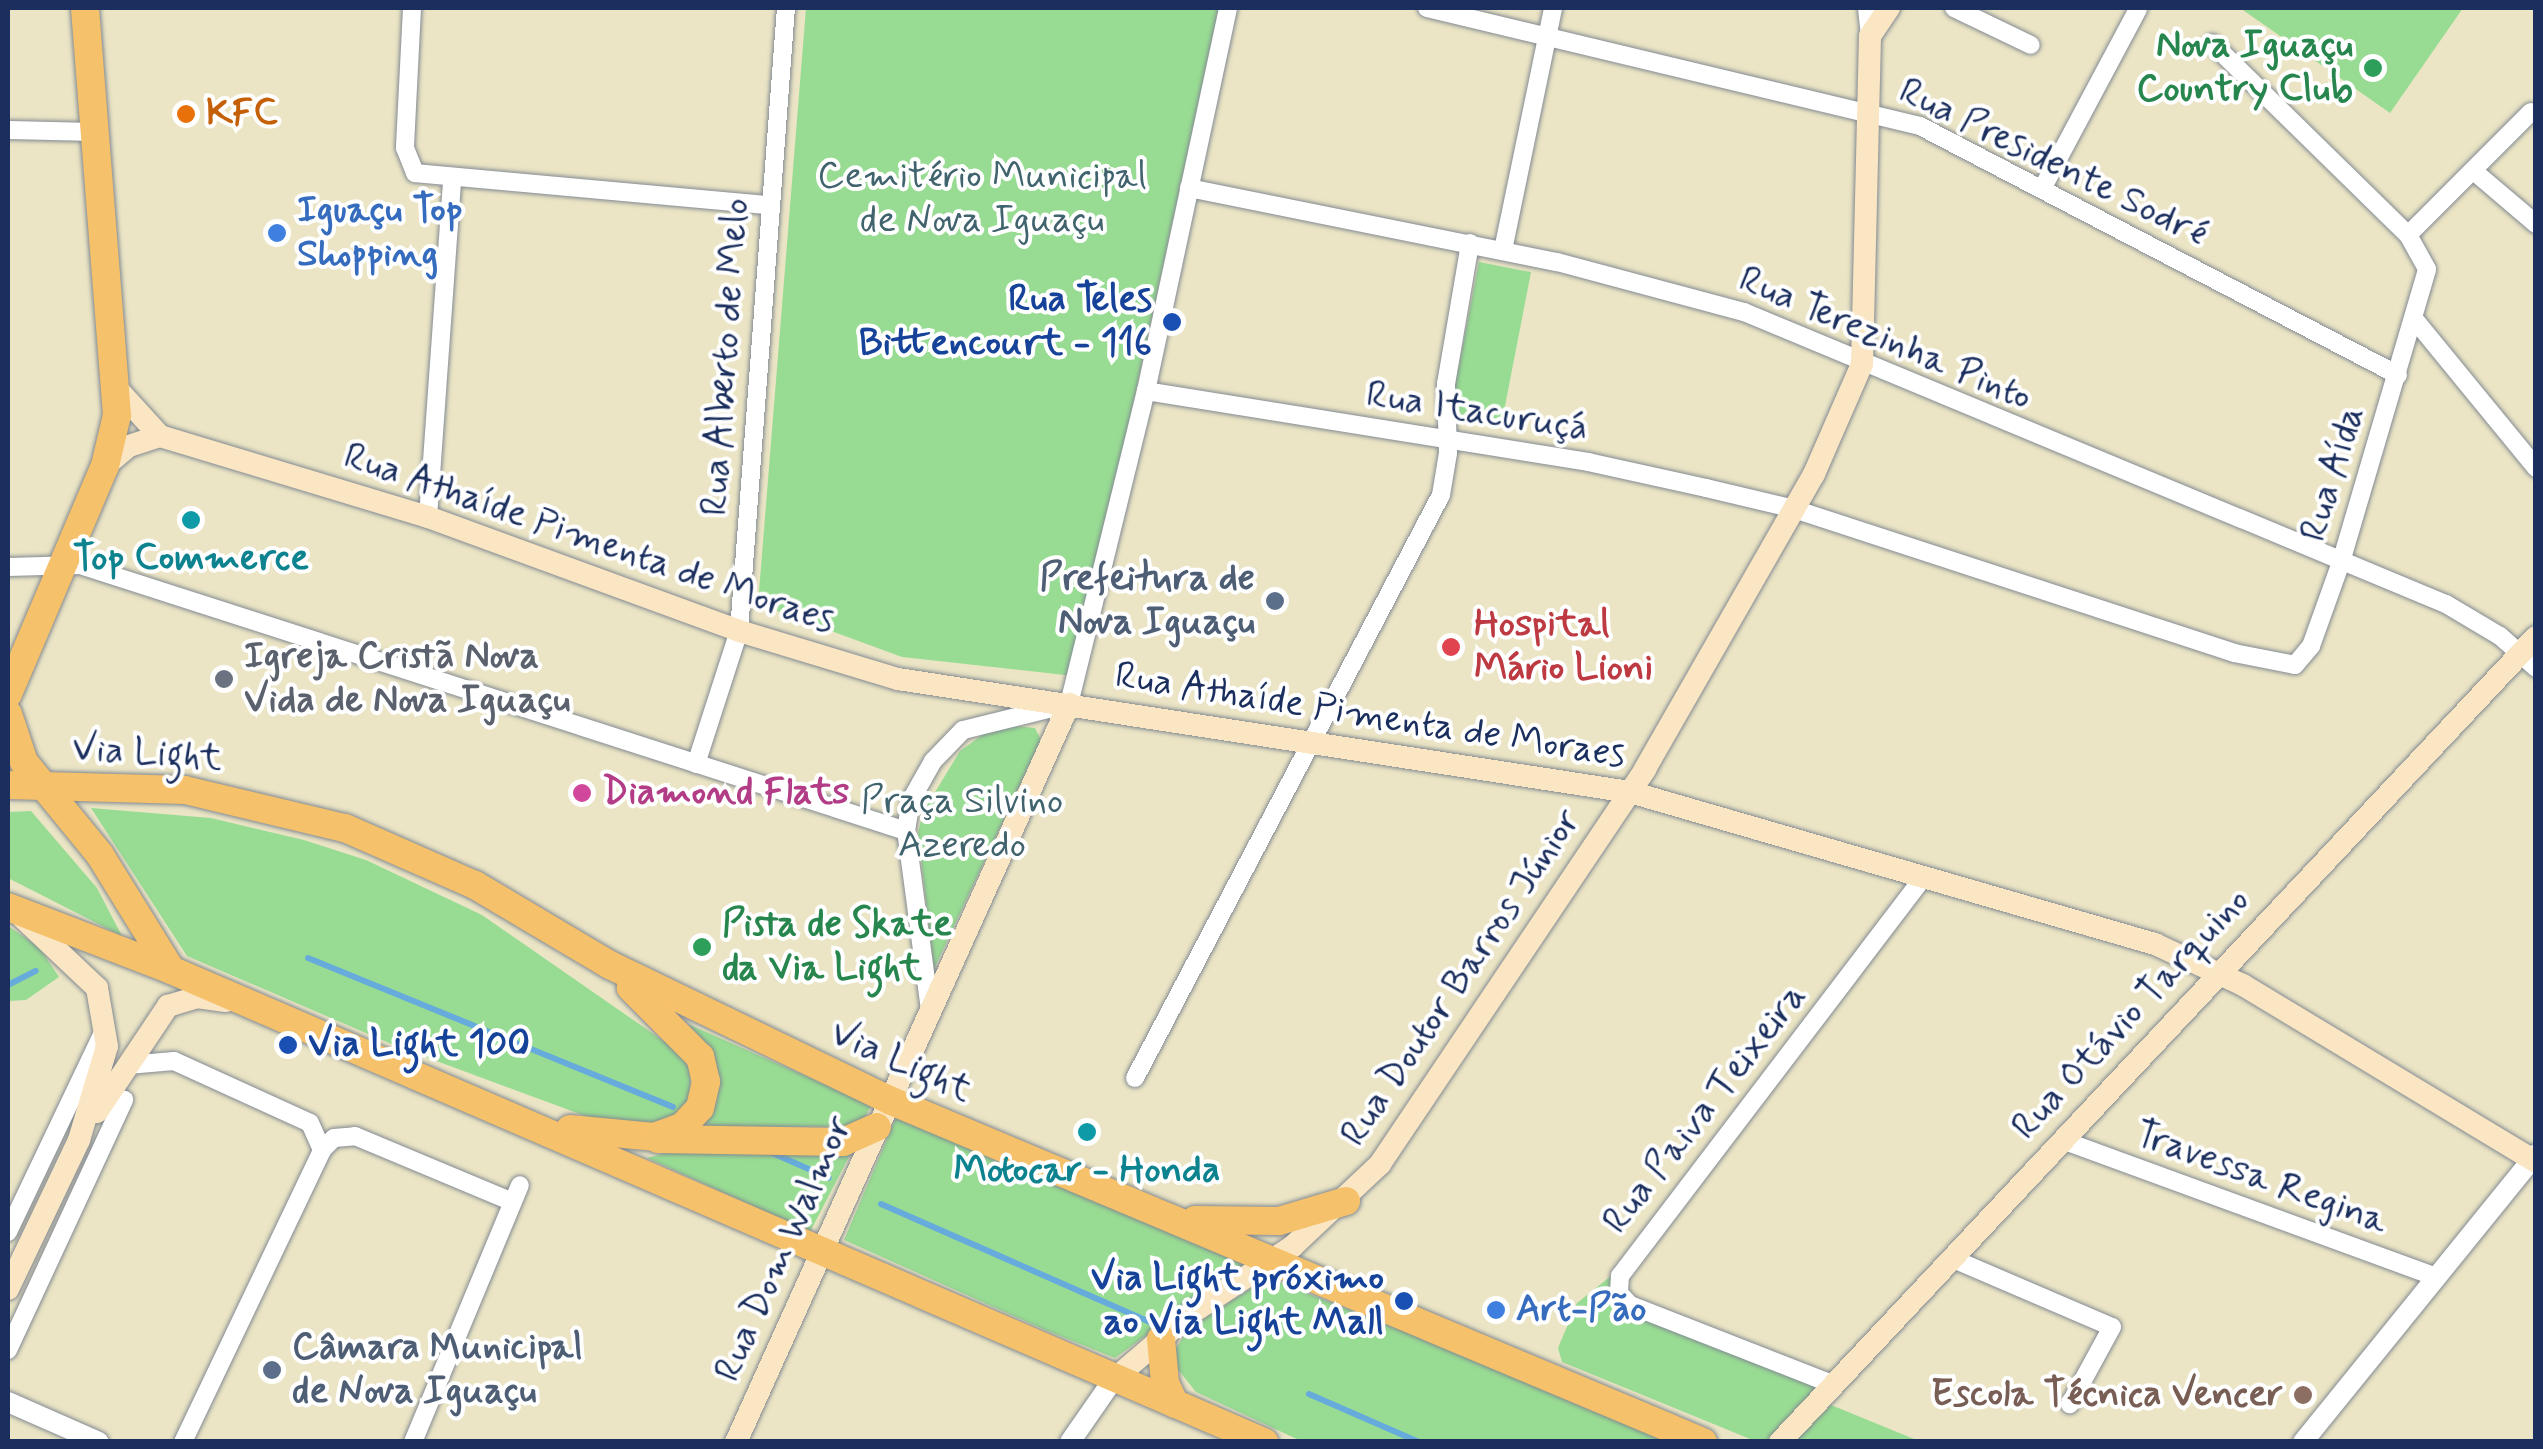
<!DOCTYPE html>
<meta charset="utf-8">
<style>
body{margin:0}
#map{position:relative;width:2543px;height:1449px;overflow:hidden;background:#ebe5c5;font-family:Mynerve,sans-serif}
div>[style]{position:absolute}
.green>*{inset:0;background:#98dc93;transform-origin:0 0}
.stream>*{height:6px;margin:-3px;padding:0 3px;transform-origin:3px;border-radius:3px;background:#66abdc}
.roads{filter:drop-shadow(0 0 2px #838a92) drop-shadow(0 0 2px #838a92)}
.minor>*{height:18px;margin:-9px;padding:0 9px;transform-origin:9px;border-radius:9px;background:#fff}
.tertiary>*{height:20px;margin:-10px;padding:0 10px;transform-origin:10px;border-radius:10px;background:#fff}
.secondary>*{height:22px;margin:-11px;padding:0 11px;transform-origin:11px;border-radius:11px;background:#fbe6c4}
.primary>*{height:28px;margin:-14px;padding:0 14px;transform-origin:14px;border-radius:14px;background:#f6c16b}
.dots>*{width:28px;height:28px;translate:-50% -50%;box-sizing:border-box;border:5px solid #fff;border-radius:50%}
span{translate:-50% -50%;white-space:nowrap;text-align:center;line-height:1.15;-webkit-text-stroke:8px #fff;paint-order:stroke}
.leisure-label{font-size:38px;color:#27864d;font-weight:700}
.right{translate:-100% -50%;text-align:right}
.left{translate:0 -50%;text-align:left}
.food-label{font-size:38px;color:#c56008;font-weight:700}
.street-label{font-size:38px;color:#1b2f5e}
.park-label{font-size:38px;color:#40636e}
.shop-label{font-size:38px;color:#366cbe;font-weight:700}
.transit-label{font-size:38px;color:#164399;font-weight:700}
.culture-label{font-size:38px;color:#0d838f;font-weight:700}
.service-label{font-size:38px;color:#4e5e75;font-weight:700}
.health-label{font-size:38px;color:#be3a42;font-weight:700}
.worship-label{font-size:38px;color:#5b616d;font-weight:700}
.hotel-label{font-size:38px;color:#b23c85;font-weight:700}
.education-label{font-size:38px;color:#785e54;font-weight:700}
.frame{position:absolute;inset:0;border:10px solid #1b2f5e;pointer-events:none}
</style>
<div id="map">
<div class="green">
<div style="clip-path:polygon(806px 8px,1219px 8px,1074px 676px,902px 657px,758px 604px)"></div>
<div style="clip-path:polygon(2240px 8px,2463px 8px,2390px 113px)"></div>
<div style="left:1479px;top:262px;width:53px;height:155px;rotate:11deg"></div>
<div style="clip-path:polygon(1014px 726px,1035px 728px,1041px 740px,934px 969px,918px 833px,923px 812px,960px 751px,985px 733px)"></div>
<div style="clip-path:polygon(91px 808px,211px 818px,304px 840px,366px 860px,482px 915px,678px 1051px,690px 1070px,690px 1099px,680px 1116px,626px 1131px,396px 1046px,187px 956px)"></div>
<div style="clip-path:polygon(31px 811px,97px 888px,122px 936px,8px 878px,8px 812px)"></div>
<div style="clip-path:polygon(8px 926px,39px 947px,59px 977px,26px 1000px,8px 1001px)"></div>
<div style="clip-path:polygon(688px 1024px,871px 1105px,861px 1126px,704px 1128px,719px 1084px,706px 1044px)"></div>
<div style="clip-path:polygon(898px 1113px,1248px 1261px,1115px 1358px,1045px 1330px,844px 1240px)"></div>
<div style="clip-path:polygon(854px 1147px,810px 1232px,647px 1158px,680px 1149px)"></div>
<div style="clip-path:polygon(1621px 1268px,1611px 1306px,1823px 1385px,1775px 1441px,1755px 1441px,1562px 1362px,1558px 1348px,1577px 1303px)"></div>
<div style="clip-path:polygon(1261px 1282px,1281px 1283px,1683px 1441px,1301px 1441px,1196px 1392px,1176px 1367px,1175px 1350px,1189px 1328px)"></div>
<div style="clip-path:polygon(1831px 1405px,1919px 1441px,1794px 1442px)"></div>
</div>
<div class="stream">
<div style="left:308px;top:958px;width:394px;rotate:22.2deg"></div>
<div style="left:8px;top:985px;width:31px;rotate:-27deg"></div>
<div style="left:770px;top:1152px;width:64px;rotate:23.8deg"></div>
<div style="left:881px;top:1204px;width:301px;rotate:23.7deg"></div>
<div style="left:1309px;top:1394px;width:120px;rotate:23.6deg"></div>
</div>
<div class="roads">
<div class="minor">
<div style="left:412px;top:8px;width:140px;rotate:92.9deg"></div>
<div style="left:405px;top:148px;width:27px;rotate:68deg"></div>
<div style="left:415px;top:173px;width:355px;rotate:5.2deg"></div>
<div style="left:1427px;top:8px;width:507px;rotate:13.46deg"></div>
<div style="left:1920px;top:126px;width:539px;rotate:27.52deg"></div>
<div style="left:1867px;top:8px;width:28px;rotate:84deg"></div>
<div style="left:1954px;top:8px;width:85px;rotate:25.7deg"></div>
<div style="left:8px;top:130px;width:88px;rotate:1.3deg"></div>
<div style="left:2476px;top:173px;width:79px;rotate:40.4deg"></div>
<div style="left:1189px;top:188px;width:375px;rotate:11.4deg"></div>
<div style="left:1557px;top:262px;width:194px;rotate:15deg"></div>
<div style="left:1744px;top:312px;width:760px;rotate:22.59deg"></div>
<div style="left:2446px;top:604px;width:63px;rotate:30.7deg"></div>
<div style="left:2500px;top:636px;width:48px;rotate:41.6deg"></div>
<div style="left:2042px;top:189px;width:204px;rotate:-61.9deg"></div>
<div style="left:2408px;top:235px;width:174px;rotate:-45deg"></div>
<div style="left:1503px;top:250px;width:247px;rotate:-78.3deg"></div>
<div style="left:2415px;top:320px;width:191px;rotate:50.7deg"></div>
<div style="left:1146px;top:391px;width:448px;rotate:9.1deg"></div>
<div style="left:1588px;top:462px;width:121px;rotate:12.4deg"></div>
<div style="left:1706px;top:488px;width:90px;rotate:13.4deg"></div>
<div style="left:1794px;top:509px;width:463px;rotate:18.1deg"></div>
<div style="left:2234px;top:653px;width:62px;rotate:11.1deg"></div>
<div style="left:2295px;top:665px;width:25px;rotate:-50deg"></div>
<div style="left:2311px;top:646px;width:89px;rotate:-70.3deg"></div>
<div style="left:2341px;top:562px;width:305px;rotate:-73.6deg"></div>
<div style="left:2427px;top:269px;width:39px;rotate:-119deg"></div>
<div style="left:2408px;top:235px;width:274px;rotate:-135.6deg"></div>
<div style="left:428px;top:517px;width:339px;rotate:-85.9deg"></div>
<div style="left:8px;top:567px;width:72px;rotate:-1.6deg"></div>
<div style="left:80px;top:565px;width:868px;rotate:17.85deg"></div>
<div style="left:696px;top:764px;width:140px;rotate:-72.1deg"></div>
<div style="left:739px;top:631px;width:625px;rotate:-85.69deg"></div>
<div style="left:930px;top:1010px;width:181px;rotate:-97.6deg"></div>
<div style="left:906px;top:831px;width:31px;rotate:-81deg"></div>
<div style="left:911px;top:800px;width:45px;rotate:-60.6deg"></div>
<div style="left:933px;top:761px;width:43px;rotate:-45.9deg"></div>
<div style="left:963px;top:730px;width:109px;rotate:-13.8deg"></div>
<div style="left:1069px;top:704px;width:322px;rotate:-76.2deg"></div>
<div style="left:1146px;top:391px;width:392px;rotate:-77.9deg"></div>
<div style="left:128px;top:1065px;width:46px;rotate:-5deg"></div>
<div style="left:174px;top:1061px;width:149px;rotate:24.5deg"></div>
<div style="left:310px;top:1123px;width:30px;rotate:66deg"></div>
<div style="left:1135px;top:1078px;width:658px;rotate:-62.31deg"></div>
<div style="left:1441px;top:495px;width:43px;rotate:-80.5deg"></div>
<div style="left:1448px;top:453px;width:69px;rotate:-91.7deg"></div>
<div style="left:1446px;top:384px;width:143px;rotate:-80.3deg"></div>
<div style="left:2062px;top:1140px;width:399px;rotate:20.1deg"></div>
<div style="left:8px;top:1232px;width:218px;rotate:-64.5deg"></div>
<div style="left:1951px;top:1258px;width:175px;rotate:23.2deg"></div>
<div style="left:2112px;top:1327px;width:88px;rotate:118.6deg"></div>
<div style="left:8px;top:1350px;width:276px;rotate:-65.1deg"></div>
<div style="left:1832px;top:1384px;width:217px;rotate:-158.6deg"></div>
<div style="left:1630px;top:1305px;width:16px;rotate:-133deg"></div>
<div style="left:1619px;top:1293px;width:17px;rotate:-87deg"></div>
<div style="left:1620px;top:1276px;width:500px;rotate:-52.72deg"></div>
<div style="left:183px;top:1442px;width:323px;rotate:-64.5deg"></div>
<div style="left:322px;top:1150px;width:17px;rotate:-45deg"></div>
<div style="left:334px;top:1138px;width:21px;rotate:-5deg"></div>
<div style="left:355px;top:1136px;width:171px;rotate:22.7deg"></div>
<div style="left:413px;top:1442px;width:278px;rotate:-67.4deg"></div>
</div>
<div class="tertiary">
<div style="left:8px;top:1402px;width:99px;rotate:23.7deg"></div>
<div style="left:1070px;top:1442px;width:75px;rotate:-55.3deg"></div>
<div style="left:2303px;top:1442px;width:370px;rotate:-51deg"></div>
</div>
<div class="secondary">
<div style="left:119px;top:391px;width:61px;rotate:47.7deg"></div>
<div style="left:160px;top:436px;width:280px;rotate:16.8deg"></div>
<div style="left:428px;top:517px;width:331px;rotate:20.1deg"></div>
<div style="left:739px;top:631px;width:166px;rotate:16.8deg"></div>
<div style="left:898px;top:679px;width:741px;rotate:8.78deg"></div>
<div style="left:1630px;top:792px;width:547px;rotate:16.15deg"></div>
<div style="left:2155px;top:944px;width:97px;rotate:25deg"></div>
<div style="left:2243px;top:985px;width:342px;rotate:31.1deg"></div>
<div style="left:105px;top:466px;width:31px;rotate:-40deg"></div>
<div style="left:129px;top:446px;width:33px;rotate:-18deg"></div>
<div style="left:97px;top:1112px;width:128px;rotate:-56.2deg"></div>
<div style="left:168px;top:1006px;width:30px;rotate:-17deg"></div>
<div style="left:197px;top:997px;width:29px;rotate:8deg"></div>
<div style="left:8px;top:1289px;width:165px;rotate:-64.5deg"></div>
<div style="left:79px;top:1140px;width:98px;rotate:-73.4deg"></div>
<div style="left:107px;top:1046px;width:59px;rotate:-99.8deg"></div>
<div style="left:97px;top:988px;width:103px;rotate:-136.6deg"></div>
<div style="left:1113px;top:1380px;width:101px;rotate:-40.6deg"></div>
<div style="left:1190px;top:1314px;width:123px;rotate:-33.4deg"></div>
<div style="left:1293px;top:1246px;width:120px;rotate:-43.3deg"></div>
<div style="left:1380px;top:1164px;width:476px;rotate:-56.1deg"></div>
<div style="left:1645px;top:769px;width:340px;rotate:-60.2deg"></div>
<div style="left:1814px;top:474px;width:120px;rotate:-66.4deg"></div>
<div style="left:1862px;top:364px;width:328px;rotate:-88.6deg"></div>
<div style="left:1870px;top:36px;width:34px;rotate:-56deg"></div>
<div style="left:736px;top:1442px;width:810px;rotate:-65.71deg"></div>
<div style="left:1780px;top:1442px;width:1104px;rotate:-46.8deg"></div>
</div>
<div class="primary">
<div style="left:8px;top:694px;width:248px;rotate:-67deg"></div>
<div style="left:105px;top:466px;width:52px;rotate:-76.8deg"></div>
<div style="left:117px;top:415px;width:408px;rotate:-94.5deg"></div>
<div style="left:8px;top:714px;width:51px;rotate:71.6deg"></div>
<div style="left:24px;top:762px;width:120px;rotate:50.7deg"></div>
<div style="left:100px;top:855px;width:135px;rotate:58.3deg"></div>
<div style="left:8px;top:785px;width:177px;rotate:1.6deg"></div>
<div style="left:185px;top:790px;width:164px;rotate:13.4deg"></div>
<div style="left:345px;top:828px;width:142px;rotate:23.7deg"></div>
<div style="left:475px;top:885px;width:157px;rotate:30.7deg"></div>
<div style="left:610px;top:965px;width:310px;rotate:25.8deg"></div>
<div style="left:889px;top:1100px;width:883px;rotate:22.79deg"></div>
<div style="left:8px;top:907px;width:175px;rotate:21.1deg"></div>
<div style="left:171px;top:970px;width:1191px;rotate:23.36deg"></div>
<div style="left:570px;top:1129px;width:84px;rotate:5.4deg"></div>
<div style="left:654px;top:1137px;width:30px;rotate:-20deg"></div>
<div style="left:682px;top:1127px;width:26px;rotate:-47deg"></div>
<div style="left:700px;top:1108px;width:27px;rotate:-77deg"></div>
<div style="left:706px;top:1082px;width:26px;rotate:-103deg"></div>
<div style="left:700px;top:1057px;width:98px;rotate:-135deg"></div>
<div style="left:658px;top:1139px;width:185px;rotate:0.9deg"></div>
<div style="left:843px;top:1142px;width:37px;rotate:-24deg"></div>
<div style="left:1195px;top:1220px;width:84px;rotate:0.7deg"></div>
<div style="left:1279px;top:1221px;width:70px;rotate:-16.6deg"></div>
<div style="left:1161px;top:1339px;width:44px;rotate:84.8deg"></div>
<div style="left:1165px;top:1383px;width:23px;rotate:65deg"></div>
</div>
</div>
<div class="dots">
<div style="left:2373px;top:68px;background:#2e9e5b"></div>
<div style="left:186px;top:114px;background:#e8710a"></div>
<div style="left:277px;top:233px;background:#3f7fe0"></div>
<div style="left:1172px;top:322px;background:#1a4fb4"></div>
<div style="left:191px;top:520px;background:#0f9aa8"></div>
<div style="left:1275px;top:601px;background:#5c6f8a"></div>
<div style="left:1451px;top:647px;background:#e0444e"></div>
<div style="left:224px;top:679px;background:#6b7280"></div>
<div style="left:582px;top:793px;background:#d1479c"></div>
<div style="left:702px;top:947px;background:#2e9e5b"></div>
<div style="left:288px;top:1045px;background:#1a4fb4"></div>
<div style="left:1087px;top:1132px;background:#0f9aa8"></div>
<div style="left:1404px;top:1301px;background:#1a4fb4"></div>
<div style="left:1496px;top:1310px;background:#3f7fe0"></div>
<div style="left:272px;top:1370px;background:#5c6f8a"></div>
<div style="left:2303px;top:1395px;background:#8d6e63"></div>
</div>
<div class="leisure-label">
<span class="right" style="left:2353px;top:68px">Nova Iguaçu<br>Country Club</span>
<span class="left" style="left:722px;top:947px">Pista de Skate<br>da Via Light</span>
</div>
<div class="food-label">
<span class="left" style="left:206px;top:114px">KFC</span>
</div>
<div class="street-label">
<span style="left:2053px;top:163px;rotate:26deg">Rua Presidente Sodré</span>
<span style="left:1885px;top:339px;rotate:23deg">Rua Terezinha Pinto</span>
<span style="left:726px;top:357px;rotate:-86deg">Rua Alberto de Melo</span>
<span style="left:1477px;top:412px;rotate:9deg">Rua Itacuruçá</span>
<span style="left:2333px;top:474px;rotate:-73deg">Rua Aída</span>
<span style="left:589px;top:539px;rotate:19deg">Rua Athaíde Pimenta de Moraes</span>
<span style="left:1370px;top:716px;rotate:9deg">Rua Athaíde Pimenta de Moraes</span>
<span style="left:147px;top:754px;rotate:4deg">Via Light</span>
<span style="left:1461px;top:978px;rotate:-56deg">Rua Doutor Barros Júnior</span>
<span style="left:2131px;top:1014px;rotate:-47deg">Rua Otávio Tarquino</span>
<span style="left:901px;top:1062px;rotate:24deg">Via Light</span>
<span style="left:1705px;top:1109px;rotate:-52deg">Rua Paiva Teixeira</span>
<span style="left:2261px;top:1178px;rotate:20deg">Travessa Regina</span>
<span style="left:784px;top:1249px;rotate:-66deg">Rua Dom Walmor</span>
</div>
<div class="park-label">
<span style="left:982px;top:199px">Cemitério Municipal<br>de Nova Iguaçu</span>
<span style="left:962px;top:824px">Praça Silvino<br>Azeredo</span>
</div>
<div class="shop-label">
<span class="left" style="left:297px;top:233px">Iguaçu Top<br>Shopping</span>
<span class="left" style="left:1516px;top:1310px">Art-Pão</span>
</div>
<div class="transit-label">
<span class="right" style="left:1152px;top:322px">Rua Teles<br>Bittencourt - 116</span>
<span class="left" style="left:308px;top:1045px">Via Light 100</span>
<span class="right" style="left:1384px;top:1301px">Via Light próximo<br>ao Via Light Mall</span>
</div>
<div class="culture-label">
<span style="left:191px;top:559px">Top Commerce</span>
<span style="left:1087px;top:1171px">Motocar - Honda</span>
</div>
<div class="service-label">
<span class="right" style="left:1255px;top:601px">Prefeitura de<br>Nova Iguaçu</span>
<span class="left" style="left:292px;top:1370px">Câmara Municipal<br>de Nova Iguaçu</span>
</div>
<div class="health-label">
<span class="left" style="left:1474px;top:647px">Hospital<br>Mário Lioni</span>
</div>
<div class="worship-label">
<span class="left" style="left:244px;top:679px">Igreja Cristã Nova<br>Vida de Nova Iguaçu</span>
</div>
<div class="hotel-label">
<span class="left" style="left:602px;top:793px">Diamond Flats</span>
</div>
<div class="education-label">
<span class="right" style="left:2283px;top:1395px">Escola Técnica Vencer</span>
</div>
<div class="frame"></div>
</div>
